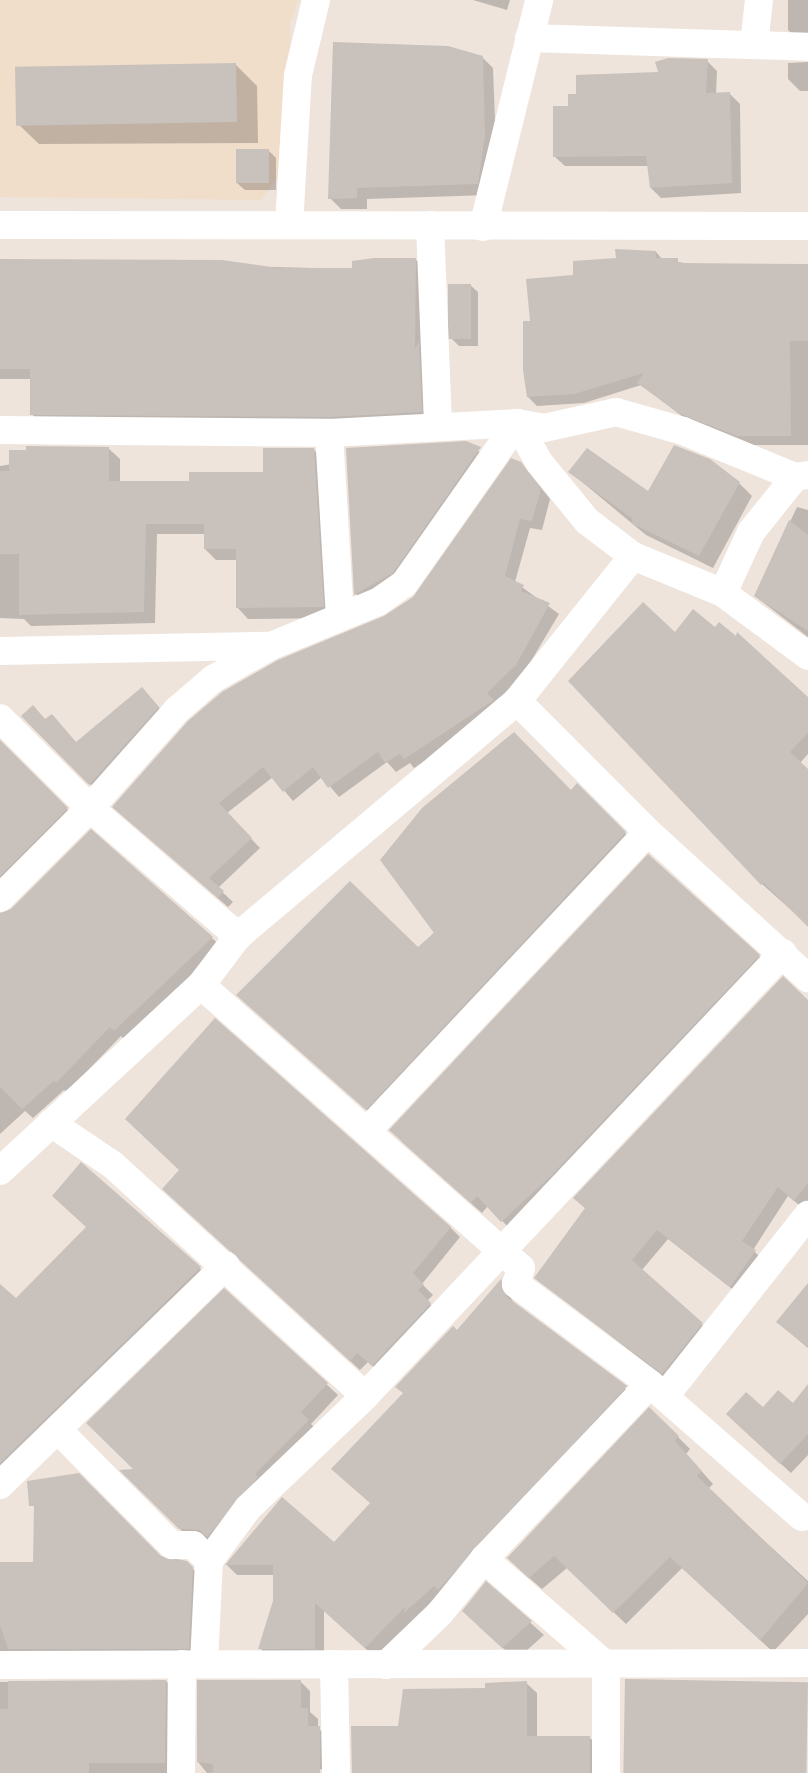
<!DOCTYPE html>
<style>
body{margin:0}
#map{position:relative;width:808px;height:1773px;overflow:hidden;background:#eee4dc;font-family:Overpass,sans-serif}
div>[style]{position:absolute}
.education>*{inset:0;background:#f0decb}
.shadow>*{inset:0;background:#0003}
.building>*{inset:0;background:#c9c1bc;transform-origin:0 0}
.minor>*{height:28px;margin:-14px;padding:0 14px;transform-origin:14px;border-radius:14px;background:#fff}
span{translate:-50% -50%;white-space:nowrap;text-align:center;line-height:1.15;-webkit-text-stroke:4.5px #fff;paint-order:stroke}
</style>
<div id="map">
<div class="education">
<div style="clip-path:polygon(0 0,298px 0,290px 25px,289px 163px,261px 200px,0 197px)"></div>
</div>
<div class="shadow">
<div style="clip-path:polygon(473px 0,510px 0,507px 10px)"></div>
<div style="clip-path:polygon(788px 0,808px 0,808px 43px,800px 42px,788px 30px)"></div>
<div style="clip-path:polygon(482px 57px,493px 68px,496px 147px,488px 195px,367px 199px,367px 209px,341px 209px,330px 198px)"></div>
<div style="clip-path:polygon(707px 61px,717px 71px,716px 94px,730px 94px,740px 104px,741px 193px,661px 198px,651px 188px,649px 166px,565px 166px,554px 156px,569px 107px)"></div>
<div style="clip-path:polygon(808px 62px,808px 91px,800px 91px,788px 79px,788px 63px)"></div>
<div style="clip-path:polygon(236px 65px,257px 86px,258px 143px,39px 144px,17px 123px)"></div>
<div style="clip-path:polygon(268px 150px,276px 158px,276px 190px,245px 190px,237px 183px)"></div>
<div style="clip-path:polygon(656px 252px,663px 260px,699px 265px,808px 266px,808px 445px,747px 445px,691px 423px,641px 385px,584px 403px,537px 406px,528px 397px,532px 322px,574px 276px,617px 259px)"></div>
<div style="clip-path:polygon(415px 259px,426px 270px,432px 423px,42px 425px,32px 414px,32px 379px,0 379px,0 260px,354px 269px)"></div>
<div style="clip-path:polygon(470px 285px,478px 292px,478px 346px,459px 346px,451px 338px)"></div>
<div style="clip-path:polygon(465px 443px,491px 459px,404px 583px,366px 605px,356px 594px,347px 449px)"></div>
<div style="clip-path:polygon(108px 448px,120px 459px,120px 483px,190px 483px,265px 473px,314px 450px,325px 461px,334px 618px,248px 619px,237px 607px,237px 560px,216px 560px,205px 549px,205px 534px,157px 534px,155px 623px,31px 626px,24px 619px,0 618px,0 466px)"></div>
<div style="clip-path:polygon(521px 463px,550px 499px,542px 530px,530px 528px,515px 582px,559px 614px,502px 710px,414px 768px,410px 763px,396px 772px,387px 762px,339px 797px,322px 777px,293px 801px,273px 777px,227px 813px,260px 848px,218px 888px,233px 902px,228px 907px,124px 816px,414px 598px)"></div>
<div style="clip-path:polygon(570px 472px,649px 493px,739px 483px,752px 496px,713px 568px,646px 535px)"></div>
<div style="clip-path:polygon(797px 507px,808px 510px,808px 637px,755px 596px)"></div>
<div style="clip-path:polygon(675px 634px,808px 702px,808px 754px,800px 763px,808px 772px,808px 925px,762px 884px,570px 681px)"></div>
<div style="clip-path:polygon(151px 698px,167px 717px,100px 794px,22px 716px,46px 721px,77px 743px)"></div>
<div style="clip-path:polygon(0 742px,77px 819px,0 896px)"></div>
<div style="clip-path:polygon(577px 785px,635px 843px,376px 1118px,247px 1004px,418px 949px)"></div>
<div style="clip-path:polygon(91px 831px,222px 947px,125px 1040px,121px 1036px,67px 1092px,64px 1090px,33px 1118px,25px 1111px,0 1134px,0 914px,12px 910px)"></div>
<div style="clip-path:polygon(759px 956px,769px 967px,513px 1232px,488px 1206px,482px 1213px,401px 1141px)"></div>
<div style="clip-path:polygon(808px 1002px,808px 1212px,788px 1196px,753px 1250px,765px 1262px,741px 1296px,668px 1239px,642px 1270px,712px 1334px,673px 1384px,536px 1278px,586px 1209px,575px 1198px)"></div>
<div style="clip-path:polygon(81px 1164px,213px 1280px,0 1489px,0 1286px,16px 1300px,87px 1227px)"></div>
<div style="clip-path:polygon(181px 1170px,450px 1227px,460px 1237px,422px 1284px,433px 1295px,427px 1301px,440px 1314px,383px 1375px,368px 1362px,360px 1370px,174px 1199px)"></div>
<div style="clip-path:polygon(501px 1281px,515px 1305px,636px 1397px,376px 1658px,324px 1611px,324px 1658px,270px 1659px,260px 1648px,274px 1601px,274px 1575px,237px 1575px,227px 1565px,334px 1544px,371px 1504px,404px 1393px)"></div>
<div style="clip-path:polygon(808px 1285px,808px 1348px,777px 1322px)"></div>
<div style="clip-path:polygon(224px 1290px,338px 1395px,311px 1424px,319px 1432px,219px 1547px,191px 1540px,122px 1471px,136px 1470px)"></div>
<div style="clip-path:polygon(808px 1386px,808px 1455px,791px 1473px,738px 1425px,763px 1409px,793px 1405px)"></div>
<div style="clip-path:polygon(650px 1409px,690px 1449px,686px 1454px,713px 1484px,708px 1489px,808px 1581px,808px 1614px,773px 1652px,682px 1568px,626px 1624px,567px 1568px,542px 1589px,520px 1570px)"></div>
<div style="clip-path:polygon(28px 1482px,161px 1557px,186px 1562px,205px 1581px,201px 1661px,0 1670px,0 1563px,34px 1562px,35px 1510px)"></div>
<div style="clip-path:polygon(486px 1583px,544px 1635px,516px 1660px,477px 1624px)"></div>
<div style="clip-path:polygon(166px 1681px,178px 1694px,177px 1773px,0 1773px,0 1682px)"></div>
<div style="clip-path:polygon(300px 1681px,310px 1691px,310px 1712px,318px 1719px,318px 1728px,329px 1738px,330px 1769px,207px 1773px,198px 1762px)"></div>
<div style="clip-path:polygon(526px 1683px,537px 1693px,537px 1738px,590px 1738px,600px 1748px,601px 1773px,396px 1773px,400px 1728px,486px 1689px)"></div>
</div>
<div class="building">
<div style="clip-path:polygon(333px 42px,448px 46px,483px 56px,485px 135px,478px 184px,357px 188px,357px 198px,328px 199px)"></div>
<div style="clip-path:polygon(668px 58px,708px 59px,706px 93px,730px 92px,732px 183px,650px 188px,646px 156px,553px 157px,553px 106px,568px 106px,568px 94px,576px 94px,576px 75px,658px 72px,655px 62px)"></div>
<div style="left:236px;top:63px;width:59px;height:221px;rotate:89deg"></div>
<div style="left:236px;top:149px;width:33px;height:34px"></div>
<div style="clip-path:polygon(615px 249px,656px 251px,656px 258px,678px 258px,678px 263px,808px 264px,808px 341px,790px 341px,791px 436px,737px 436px,680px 414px,637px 383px,644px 373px,574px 394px,527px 397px,523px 370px,523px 321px,530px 321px,526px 279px,573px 275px,573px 261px,616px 258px)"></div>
<div style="clip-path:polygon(374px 258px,416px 258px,415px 349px,419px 341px,422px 412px,329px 417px,30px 415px,30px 369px,0 369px,0 259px,222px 260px,278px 268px,352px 268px,352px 261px)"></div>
<div style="left:471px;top:284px;width:55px;height:23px;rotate:90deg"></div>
<div style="clip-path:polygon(466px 441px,481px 447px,393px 573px,354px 595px,346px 448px)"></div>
<div style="clip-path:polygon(674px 445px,710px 459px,740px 482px,699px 556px,631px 523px,633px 519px,568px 472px,587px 448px,648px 491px)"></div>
<div style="clip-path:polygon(26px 446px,109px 447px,109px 481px,189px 481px,189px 472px,263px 472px,263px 448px,314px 448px,324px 607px,236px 608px,236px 549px,204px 549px,204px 524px,146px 524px,144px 612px,19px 615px,19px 554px,0 554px,0 471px,9px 471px,9px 450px,26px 450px)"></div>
<div style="clip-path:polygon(511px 458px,521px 462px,541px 489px,532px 521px,520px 519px,505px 576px,524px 585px,521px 591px,550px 603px,516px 665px,487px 693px,494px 700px,404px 759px,400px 754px,385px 763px,378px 752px,328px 788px,313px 767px,283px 792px,263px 767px,219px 803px,252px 838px,209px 878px,224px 891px,218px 898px,112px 807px,188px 721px,222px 692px,278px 660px,384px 616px,413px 597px)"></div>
<div style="clip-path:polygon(789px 520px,808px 535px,808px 631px,754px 596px)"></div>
<div style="clip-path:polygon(643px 602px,675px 632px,693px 609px,715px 627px,719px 622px,736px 636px,737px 632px,808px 697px,808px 733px,790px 752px,808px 769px,808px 927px,764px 883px,761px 885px,568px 681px)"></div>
<div style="clip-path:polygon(142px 687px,159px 707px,89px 785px,21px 716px,33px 705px,45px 719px,52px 714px,76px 742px)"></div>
<div style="clip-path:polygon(514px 732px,571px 790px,577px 783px,626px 832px,366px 1110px,236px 995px,350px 881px,418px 947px,434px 933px,380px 860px,422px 808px)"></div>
<div style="clip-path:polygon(0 740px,68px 808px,0 876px)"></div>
<div style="clip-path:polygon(91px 829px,213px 937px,114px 1031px,110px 1027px,56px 1083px,54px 1081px,22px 1109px,0 1087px,0 913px,11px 909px)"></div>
<div style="clip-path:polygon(648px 854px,760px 955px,549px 1178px,501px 1222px,477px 1196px,471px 1203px,389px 1130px)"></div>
<div style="clip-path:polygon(783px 976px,808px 1000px,808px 1183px,794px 1201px,778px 1187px,742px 1241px,756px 1250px,730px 1287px,657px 1230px,632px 1260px,703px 1323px,662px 1374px,534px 1278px,585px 1208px,573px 1198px)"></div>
<div style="clip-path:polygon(215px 1018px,451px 1227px,413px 1273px,424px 1285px,418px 1290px,431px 1303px,372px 1366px,357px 1353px,350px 1361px,162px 1189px,179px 1170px,125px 1119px)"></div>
<div style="clip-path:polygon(81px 1162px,201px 1267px,0 1463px,0 1284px,16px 1298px,86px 1227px,52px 1196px)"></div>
<div style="clip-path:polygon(501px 1279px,507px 1297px,627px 1386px,438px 1590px,434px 1586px,404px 1613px,405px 1607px,365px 1648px,315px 1603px,315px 1649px,258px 1649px,273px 1601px,273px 1565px,225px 1565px,282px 1497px,334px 1542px,370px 1503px,331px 1469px,403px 1393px,395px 1387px,453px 1326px,457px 1330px)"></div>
<div style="clip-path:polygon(808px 1283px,808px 1347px,776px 1322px)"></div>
<div style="clip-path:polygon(224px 1288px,328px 1383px,301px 1412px,309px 1420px,255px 1474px,258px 1477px,207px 1537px,199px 1530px,179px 1529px,119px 1470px,133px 1469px,86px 1423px)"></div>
<div style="clip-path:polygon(808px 1384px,808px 1434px,780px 1464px,726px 1414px,746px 1392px,763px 1407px,778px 1390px,793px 1403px)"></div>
<div style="clip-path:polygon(649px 1407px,679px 1436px,675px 1441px,702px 1471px,697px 1476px,808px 1583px,760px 1640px,670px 1557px,613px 1613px,554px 1556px,529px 1578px,507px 1558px)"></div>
<div style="clip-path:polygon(79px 1473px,161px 1556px,187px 1561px,193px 1567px,189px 1649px,8px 1649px,0 1625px,0 1562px,33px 1562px,34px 1506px,29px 1506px,27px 1481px)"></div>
<div style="clip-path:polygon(486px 1581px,532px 1621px,502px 1648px,462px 1611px)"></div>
<div style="left:625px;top:1679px;width:183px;height:94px;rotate:1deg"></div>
<div style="clip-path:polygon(166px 1680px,165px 1763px,89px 1763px,89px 1773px,0 1773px,0 1709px,8px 1709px,8px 1681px)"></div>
<div style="clip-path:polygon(197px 1680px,301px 1680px,301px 1708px,308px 1708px,308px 1726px,320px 1726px,320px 1773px,213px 1773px,213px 1764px,197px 1762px)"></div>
<div style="clip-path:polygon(527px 1681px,527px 1736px,590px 1736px,590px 1773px,352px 1773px,351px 1726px,398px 1726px,403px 1689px,485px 1688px,485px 1683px)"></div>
</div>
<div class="minor">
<div style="left:529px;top:38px;width:279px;rotate:1.8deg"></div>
<div style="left:754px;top:45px;width:45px;rotate:-83.7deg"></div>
<div style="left:0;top:225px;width:808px;rotate:0.07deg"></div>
<div style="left:289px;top:225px;width:150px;rotate:-86.6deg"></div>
<div style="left:298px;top:75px;width:77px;rotate:-76.5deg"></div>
<div style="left:430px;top:225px;width:199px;rotate:87.7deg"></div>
<div style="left:483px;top:227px;width:234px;rotate:-76.1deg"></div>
<div style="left:0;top:430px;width:329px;rotate:0.5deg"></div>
<div style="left:329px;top:433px;width:188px;rotate:-3deg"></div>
<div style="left:517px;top:423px;width:45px;rotate:60.6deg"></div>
<div style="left:539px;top:462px;width:76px;rotate:50.9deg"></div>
<div style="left:587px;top:521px;width:58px;rotate:37.3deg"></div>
<div style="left:633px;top:556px;width:97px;rotate:22.3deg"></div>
<div style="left:723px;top:593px;width:106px;rotate:36.5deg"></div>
<div style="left:329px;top:433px;width:185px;rotate:86.6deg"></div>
<div style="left:723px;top:593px;width:67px;rotate:-65.3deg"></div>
<div style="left:751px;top:532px;width:70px;rotate:-51.3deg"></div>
<div style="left:795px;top:477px;width:13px;rotate:-9deg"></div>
<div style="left:271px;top:646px;width:116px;rotate:-22.4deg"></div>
<div style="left:378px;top:602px;width:32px;rotate:-35deg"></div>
<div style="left:404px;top:584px;width:197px;rotate:-54.9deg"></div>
<div style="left:517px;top:423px;width:27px;rotate:10deg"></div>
<div style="left:544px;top:428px;width:74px;rotate:-12.5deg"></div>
<div style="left:616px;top:412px;width:70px;rotate:15.8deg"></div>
<div style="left:683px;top:431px;width:121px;rotate:22.3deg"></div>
<div style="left:0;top:651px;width:271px;rotate:-1.1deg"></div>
<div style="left:271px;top:646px;width:67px;rotate:150.4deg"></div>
<div style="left:213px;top:679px;width:48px;rotate:139.3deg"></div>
<div style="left:177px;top:710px;width:131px;rotate:131.6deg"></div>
<div style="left:90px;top:808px;width:127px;rotate:-135deg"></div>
<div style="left:517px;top:701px;width:185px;rotate:45deg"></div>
<div style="left:648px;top:832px;width:217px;rotate:42.4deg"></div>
<div style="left:0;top:898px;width:127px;rotate:-45deg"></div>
<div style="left:90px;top:808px;width:196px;rotate:40.9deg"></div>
<div style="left:201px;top:985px;width:427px;rotate:41.5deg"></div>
<div style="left:521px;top:1268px;width:17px;rotate:107deg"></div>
<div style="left:516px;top:1284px;width:167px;rotate:36.7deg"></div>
<div style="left:650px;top:1384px;width:202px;rotate:41.2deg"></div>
<div style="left:51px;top:1123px;width:75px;rotate:34.1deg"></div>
<div style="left:113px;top:1165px;width:342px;rotate:42.5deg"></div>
<div style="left:367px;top:1131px;width:410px;rotate:-46.8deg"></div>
<div style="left:0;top:1171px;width:274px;rotate:-42.8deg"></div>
<div style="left:201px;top:985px;width:61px;rotate:-52.9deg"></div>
<div style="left:238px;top:936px;width:365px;rotate:-40.1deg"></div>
<div style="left:517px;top:701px;width:186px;rotate:-51.3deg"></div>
<div style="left:665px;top:1396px;width:231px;rotate:-51.7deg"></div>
<div style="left:58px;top:1430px;width:162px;rotate:45.3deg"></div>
<div style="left:172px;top:1545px;width:21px"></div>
<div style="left:193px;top:1545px;width:23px;rotate:45deg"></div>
<div style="left:0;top:1485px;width:315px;rotate:-44.2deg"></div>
<div style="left:484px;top:1559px;width:162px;rotate:41deg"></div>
<div style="left:606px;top:1665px;width:108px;rotate:90deg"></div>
<div style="left:204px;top:1663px;width:102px;rotate:-87.2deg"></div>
<div style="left:209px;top:1561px;width:66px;rotate:-53.7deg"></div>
<div style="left:248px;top:1508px;width:162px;rotate:-43.7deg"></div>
<div style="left:365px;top:1396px;width:609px;rotate:-46.66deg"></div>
<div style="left:334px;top:1664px;width:109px;rotate:88.9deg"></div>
<div style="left:0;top:1665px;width:808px;rotate:-0.14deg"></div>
<div style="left:386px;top:1665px;width:75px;rotate:-43.9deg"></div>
<div style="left:440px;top:1613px;width:70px;rotate:-50.8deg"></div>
<div style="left:484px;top:1559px;width:241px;rotate:-46.5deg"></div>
<div style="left:181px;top:1773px;width:109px;rotate:-89.5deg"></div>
</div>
</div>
